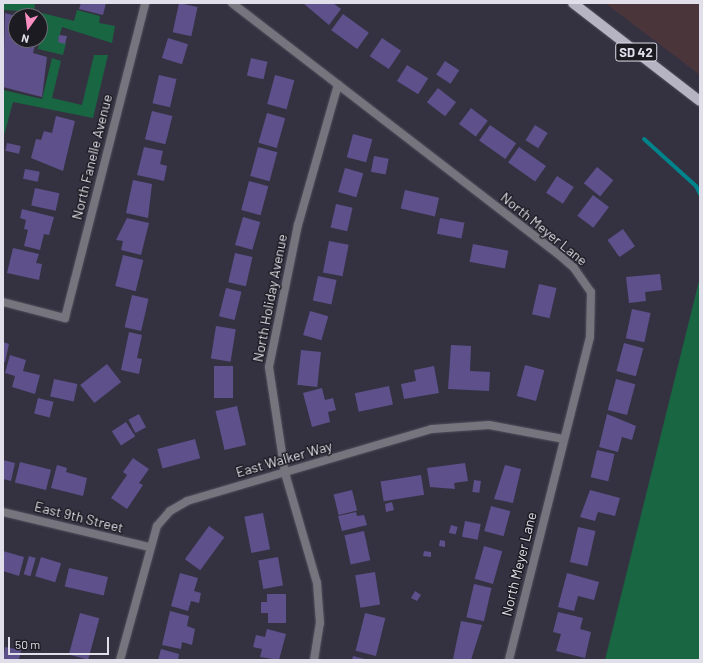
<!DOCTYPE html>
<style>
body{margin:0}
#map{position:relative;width:703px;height:663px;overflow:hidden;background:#343241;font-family:Barlow,sans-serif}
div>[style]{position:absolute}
.commercial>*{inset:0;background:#4a353a}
.green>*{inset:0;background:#196642}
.stream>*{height:4px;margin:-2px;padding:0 2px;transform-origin:2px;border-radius:2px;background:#00838b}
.building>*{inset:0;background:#5d508b;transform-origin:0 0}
.roads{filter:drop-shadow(0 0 1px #504e5c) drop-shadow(0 0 1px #504e5c)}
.minor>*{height:8px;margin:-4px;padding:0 4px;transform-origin:4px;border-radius:4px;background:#76747c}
.primary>*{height:10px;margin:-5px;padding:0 5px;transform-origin:5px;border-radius:5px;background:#b6b3c3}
span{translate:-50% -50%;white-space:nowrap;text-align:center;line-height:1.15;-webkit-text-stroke:3px #1c1b22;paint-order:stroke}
.shield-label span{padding:1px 3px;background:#1c1b22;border:1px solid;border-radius:3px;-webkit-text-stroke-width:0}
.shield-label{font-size:13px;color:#e1e0ea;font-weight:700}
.street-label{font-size:14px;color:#e1e0ea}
.frame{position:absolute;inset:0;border:4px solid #e1e0ea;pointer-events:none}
.north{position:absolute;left:8px;top:8px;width:40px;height:40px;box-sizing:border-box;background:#1c1b22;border:1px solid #6b6a72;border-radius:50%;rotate:194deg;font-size:11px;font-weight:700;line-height:16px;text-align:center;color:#e1e0ea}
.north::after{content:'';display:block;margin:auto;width:14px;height:18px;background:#fc8fc2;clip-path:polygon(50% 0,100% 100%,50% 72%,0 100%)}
.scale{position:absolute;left:8px;top:637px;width:101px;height:18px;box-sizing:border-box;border:2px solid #e1e0ea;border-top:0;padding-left:5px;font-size:12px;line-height:14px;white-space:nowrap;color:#e1e0ea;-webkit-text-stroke:3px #1c1b22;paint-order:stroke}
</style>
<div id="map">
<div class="commercial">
<div style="clip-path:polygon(605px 3px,700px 3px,700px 75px)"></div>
</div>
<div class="green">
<div style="clip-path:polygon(3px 3px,35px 3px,34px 11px,74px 21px,77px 10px,100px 16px,99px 23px,115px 26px,112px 43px,62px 27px,58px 41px,66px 43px,63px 55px,38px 49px,45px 20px,40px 16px,23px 14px,23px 11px,3px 10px)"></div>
<div style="clip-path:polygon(94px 55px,108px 55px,93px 118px,13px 102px,3px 139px,3px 90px,42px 99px,52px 58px,61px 61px,52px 98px,82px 105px)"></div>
<div style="clip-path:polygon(700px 277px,700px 660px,605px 660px)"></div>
</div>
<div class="stream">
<div style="left:644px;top:139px;width:70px;rotate:42.1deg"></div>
<div style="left:696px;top:186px;width:9px;rotate:63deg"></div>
</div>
<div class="building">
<div style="clip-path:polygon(81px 3px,106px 3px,103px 15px,79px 9px)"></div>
<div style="left:179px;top:3px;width:19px;height:30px;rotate:12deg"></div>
<div style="clip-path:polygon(303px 3px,333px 3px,341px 9px,329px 25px)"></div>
<div style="clip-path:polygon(5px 13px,16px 16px,16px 40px,36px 40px,33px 53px,47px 57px,42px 97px,3px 87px)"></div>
<div style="left:343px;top:14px;width:32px;height:20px;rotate:36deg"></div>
<div style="clip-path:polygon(59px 35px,67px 36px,65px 44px,58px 42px)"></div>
<div style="left:168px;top:38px;width:21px;height:21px;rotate:17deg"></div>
<div style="left:382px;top:38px;width:23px;height:22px;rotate:34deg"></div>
<div style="left:251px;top:58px;width:17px;height:18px;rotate:13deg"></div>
<div style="left:445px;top:61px;width:17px;height:16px;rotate:33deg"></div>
<div style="left:407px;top:65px;width:25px;height:19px;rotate:32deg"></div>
<div style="left:159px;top:75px;width:18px;height:29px;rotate:13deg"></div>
<div style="left:275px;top:75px;width:20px;height:30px;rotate:15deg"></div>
<div style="left:438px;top:88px;width:23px;height:18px;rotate:38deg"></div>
<div style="left:471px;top:108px;width:21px;height:20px;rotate:37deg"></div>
<div style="left:152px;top:111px;width:21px;height:29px;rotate:14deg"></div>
<div style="left:267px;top:113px;width:19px;height:31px;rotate:16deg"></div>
<div style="clip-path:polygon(56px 116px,75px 121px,63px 171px,31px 158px,36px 139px,41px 140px,44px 131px,52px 133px)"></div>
<div style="left:490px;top:125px;width:32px;height:19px;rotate:35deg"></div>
<div style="left:535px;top:125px;width:15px;height:18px;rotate:32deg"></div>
<div style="left:353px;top:134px;width:20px;height:24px;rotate:15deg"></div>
<div style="left:7px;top:143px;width:14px;height:8px;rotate:12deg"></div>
<div style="clip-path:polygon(144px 147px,163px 151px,160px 164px,167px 166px,164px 181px,137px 175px)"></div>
<div style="left:258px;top:147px;width:20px;height:30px;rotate:15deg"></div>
<div style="left:519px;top:147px;width:33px;height:19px;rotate:35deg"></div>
<div style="left:374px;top:156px;width:15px;height:16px;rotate:11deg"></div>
<div style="left:597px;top:167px;width:21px;height:21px;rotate:39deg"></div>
<div style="left:345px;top:168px;width:19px;height:25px;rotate:16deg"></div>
<div style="left:25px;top:169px;width:15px;height:10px;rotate:11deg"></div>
<div style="left:557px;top:176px;width:20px;height:20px;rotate:33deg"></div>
<div style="clip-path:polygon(133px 180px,152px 184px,148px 218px,126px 213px)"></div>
<div style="left:249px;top:181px;width:20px;height:30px;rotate:15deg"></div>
<div style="left:35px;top:188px;width:25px;height:18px;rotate:12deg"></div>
<div style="left:405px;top:190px;width:35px;height:19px;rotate:13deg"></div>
<div style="left:593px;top:195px;width:20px;height:26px;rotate:37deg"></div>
<div style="left:336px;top:204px;width:17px;height:24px;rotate:13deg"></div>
<div style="clip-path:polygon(22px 209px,54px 217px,49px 235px,44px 234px,40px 250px,24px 246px,28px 230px,24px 229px,26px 220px,20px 218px)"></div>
<div style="left:243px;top:217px;width:18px;height:29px;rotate:16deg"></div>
<div style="clip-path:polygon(127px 218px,149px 223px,141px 255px,121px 250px,123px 241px,116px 240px)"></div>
<div style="left:440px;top:218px;width:25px;height:16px;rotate:11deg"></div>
<div style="left:623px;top:229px;width:21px;height:19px;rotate:55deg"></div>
<div style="left:329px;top:241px;width:20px;height:32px;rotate:11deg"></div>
<div style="left:473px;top:244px;width:36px;height:18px;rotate:11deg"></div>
<div style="clip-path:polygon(13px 248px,39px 254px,36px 263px,42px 264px,39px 280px,7px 273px)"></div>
<div style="left:235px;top:253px;width:18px;height:30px;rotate:13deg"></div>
<div style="left:123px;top:255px;width:21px;height:32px;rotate:14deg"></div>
<div style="clip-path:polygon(660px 274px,662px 290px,645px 292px,646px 301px,629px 303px,626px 277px)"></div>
<div style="left:318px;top:276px;width:19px;height:25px;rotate:12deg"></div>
<div style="left:539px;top:284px;width:18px;height:31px;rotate:13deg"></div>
<div style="left:226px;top:288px;width:16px;height:29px;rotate:14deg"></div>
<div style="left:132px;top:295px;width:17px;height:33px;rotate:13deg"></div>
<div style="left:632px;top:309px;width:19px;height:30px;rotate:12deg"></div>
<div style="left:310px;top:311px;width:19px;height:25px;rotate:16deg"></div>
<div style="left:216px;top:326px;width:20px;height:33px;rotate:9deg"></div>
<div style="clip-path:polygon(129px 332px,142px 335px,137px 358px,142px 359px,139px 374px,121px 370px)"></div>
<div style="clip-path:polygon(3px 342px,9px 344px,5px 362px,3px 362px)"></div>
<div style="left:624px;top:343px;width:20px;height:29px;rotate:15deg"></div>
<div style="clip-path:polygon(451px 345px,471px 346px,470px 371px,490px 372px,489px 391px,448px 389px)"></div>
<div style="left:301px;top:350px;width:20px;height:35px;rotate:6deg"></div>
<div style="clip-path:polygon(10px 355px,26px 360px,23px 371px,40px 375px,35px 394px,12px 387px,15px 376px,5px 373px)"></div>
<div style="left:107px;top:364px;width:23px;height:34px;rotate:52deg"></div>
<div style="left:525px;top:365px;width:20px;height:32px;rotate:15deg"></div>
<div style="left:214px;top:366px;width:19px;height:32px"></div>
<div style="clip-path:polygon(434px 366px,439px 393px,404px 399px,401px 384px,416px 381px,414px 370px)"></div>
<div style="left:54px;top:379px;width:24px;height:18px;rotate:12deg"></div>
<div style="left:616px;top:379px;width:20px;height:32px;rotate:15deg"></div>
<div style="left:389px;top:386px;width:19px;height:35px;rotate:78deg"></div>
<div style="clip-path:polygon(322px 388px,325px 400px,333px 398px,336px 410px,328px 412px,330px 422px,312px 427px,303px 393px)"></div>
<div style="left:38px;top:398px;width:16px;height:16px;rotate:14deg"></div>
<div style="left:237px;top:406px;width:40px;height:22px;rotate:77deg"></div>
<div style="left:139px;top:414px;width:15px;height:12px;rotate:62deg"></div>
<div style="clip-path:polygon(607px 414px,636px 426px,632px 440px,622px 437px,618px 452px,599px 447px)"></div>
<div style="left:126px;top:422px;width:17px;height:17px;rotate:57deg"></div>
<div style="left:195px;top:439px;width:20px;height:39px;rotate:75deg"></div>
<div style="left:597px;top:450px;width:18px;height:28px;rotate:13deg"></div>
<div style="clip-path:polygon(133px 458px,149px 469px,139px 483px,143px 485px,127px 509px,111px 498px,127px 475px,123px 472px)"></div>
<div style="clip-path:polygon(3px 460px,15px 463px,11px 481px,3px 479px)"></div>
<div style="left:20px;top:462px;width:32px;height:21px;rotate:14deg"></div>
<div style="clip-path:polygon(465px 463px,468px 481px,454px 483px,455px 489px,430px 487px,427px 468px)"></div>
<div style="clip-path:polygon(57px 465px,67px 468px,66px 472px,87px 478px,83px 496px,51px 488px)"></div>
<div style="clip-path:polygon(505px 465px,521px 469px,513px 503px,494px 499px)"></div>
<div style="left:421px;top:475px;width:20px;height:41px;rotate:81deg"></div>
<div style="left:474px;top:480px;width:7px;height:12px;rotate:8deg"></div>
<div style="left:352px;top:490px;width:21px;height:19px;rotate:76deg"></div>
<div style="clip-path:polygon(590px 490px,620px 498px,615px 516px,598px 512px,595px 521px,580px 517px)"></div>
<div style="clip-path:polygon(392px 502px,394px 510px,386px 512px,385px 504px)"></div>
<div style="left:491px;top:506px;width:20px;height:26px;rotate:15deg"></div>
<div style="clip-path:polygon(356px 512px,357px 516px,364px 515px,367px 525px,342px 531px,338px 516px)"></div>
<div style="left:263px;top:513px;width:37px;height:19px;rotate:79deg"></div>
<div style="left:465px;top:521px;width:16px;height:16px;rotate:11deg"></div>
<div style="left:451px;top:525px;width:7px;height:8px;rotate:16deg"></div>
<div style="left:209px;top:526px;width:19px;height:41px;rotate:36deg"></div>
<div style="left:578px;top:527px;width:18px;height:36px;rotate:13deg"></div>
<div style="left:364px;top:531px;width:30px;height:20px;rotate:78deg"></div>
<div style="clip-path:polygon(440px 540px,445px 541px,445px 547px,439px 546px)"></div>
<div style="left:484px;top:546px;width:19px;height:34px;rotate:16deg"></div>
<div style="clip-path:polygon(3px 551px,24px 557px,19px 576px,3px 571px)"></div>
<div style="clip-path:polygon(424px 551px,431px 552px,431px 557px,423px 556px)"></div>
<div style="left:29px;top:556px;width:7px;height:19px;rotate:16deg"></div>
<div style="left:41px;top:557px;width:21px;height:20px;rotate:17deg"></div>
<div style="left:278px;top:557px;width:29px;height:20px;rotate:80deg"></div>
<div style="left:69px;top:568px;width:40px;height:19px;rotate:13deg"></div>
<div style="left:375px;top:572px;width:33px;height:20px;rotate:81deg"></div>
<div style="clip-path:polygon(180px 573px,198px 578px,194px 591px,201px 593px,199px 603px,191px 601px,188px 611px,171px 606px)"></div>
<div style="clip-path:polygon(567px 573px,599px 582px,594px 600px,578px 596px,574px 611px,558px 607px)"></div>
<div style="left:474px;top:584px;width:18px;height:34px;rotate:13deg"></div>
<div style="clip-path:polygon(415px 591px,421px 595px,417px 601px,411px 598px)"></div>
<div style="clip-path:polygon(267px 594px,286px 594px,286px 623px,268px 623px,268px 613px,261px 613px,261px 602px,267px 602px)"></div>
<div style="clip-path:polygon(170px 611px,189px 616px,187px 626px,195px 629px,192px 645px,182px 642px,181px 649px,162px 645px)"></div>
<div style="clip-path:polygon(558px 612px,583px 618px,580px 629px,591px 632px,585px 658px,556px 651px,561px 634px,553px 632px)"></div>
<div style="left:80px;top:613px;width:20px;height:43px;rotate:15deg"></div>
<div style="left:365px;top:613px;width:21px;height:39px;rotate:14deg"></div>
<div style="clip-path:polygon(461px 621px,482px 625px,471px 660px,453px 659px)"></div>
<div style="clip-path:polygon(267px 629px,286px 634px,279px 660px,260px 657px,262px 649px,253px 647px,256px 635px,265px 637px)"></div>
<div style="clip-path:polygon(5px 647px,21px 650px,19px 660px,3px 660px)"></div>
<div style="clip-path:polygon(161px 649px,179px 654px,178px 660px,158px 660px)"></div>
<div style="clip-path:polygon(353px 656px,365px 659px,365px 660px,352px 660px)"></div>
</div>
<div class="roads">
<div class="minor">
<div style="left:232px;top:3px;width:411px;rotate:37.6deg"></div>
<div style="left:558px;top:254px;width:21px;rotate:41deg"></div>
<div style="left:574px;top:268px;width:29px;rotate:55deg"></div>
<div style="left:591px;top:292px;width:45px;rotate:91.3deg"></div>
<div style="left:590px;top:337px;width:333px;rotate:104.1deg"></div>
<div style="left:3px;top:302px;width:64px;rotate:14.5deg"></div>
<div style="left:65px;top:318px;width:325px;rotate:-75.7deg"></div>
<div style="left:3px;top:512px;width:150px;rotate:13.5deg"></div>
<div style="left:120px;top:660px;width:139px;rotate:-74.6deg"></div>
<div style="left:157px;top:526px;width:20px;rotate:-49deg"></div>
<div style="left:170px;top:511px;width:20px;rotate:-30deg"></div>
<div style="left:187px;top:501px;width:255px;rotate:-16.4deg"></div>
<div style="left:432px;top:429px;width:57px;rotate:-4deg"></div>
<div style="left:489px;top:425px;width:75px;rotate:10.7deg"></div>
<div style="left:314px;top:660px;width:37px;rotate:-81deg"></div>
<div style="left:320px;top:623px;width:40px;rotate:-94.3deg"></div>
<div style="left:317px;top:583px;width:115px;rotate:-106.2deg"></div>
<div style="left:285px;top:473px;width:107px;rotate:-98.6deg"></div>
<div style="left:269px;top:367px;width:145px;rotate:-78.5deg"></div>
<div style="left:298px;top:225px;width:146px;rotate:-74.1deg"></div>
</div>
<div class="primary">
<div style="left:573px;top:3px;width:160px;rotate:37.7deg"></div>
</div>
</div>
<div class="shield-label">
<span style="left:636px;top:52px">SD 42</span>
</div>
<div class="street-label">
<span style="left:92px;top:157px;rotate:-76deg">North Fanelle Avenue</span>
<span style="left:544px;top:229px;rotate:39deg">North Meyer Lane</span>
<span style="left:270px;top:298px;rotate:-79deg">North Holiday Avenue</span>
<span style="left:284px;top:459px;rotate:-16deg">East Walker Way</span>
<span style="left:79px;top:517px;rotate:14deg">East 9th Street</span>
<span style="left:519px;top:564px;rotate:-76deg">North Meyer Lane</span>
</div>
<div class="frame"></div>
<div class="north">N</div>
<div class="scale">50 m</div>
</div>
